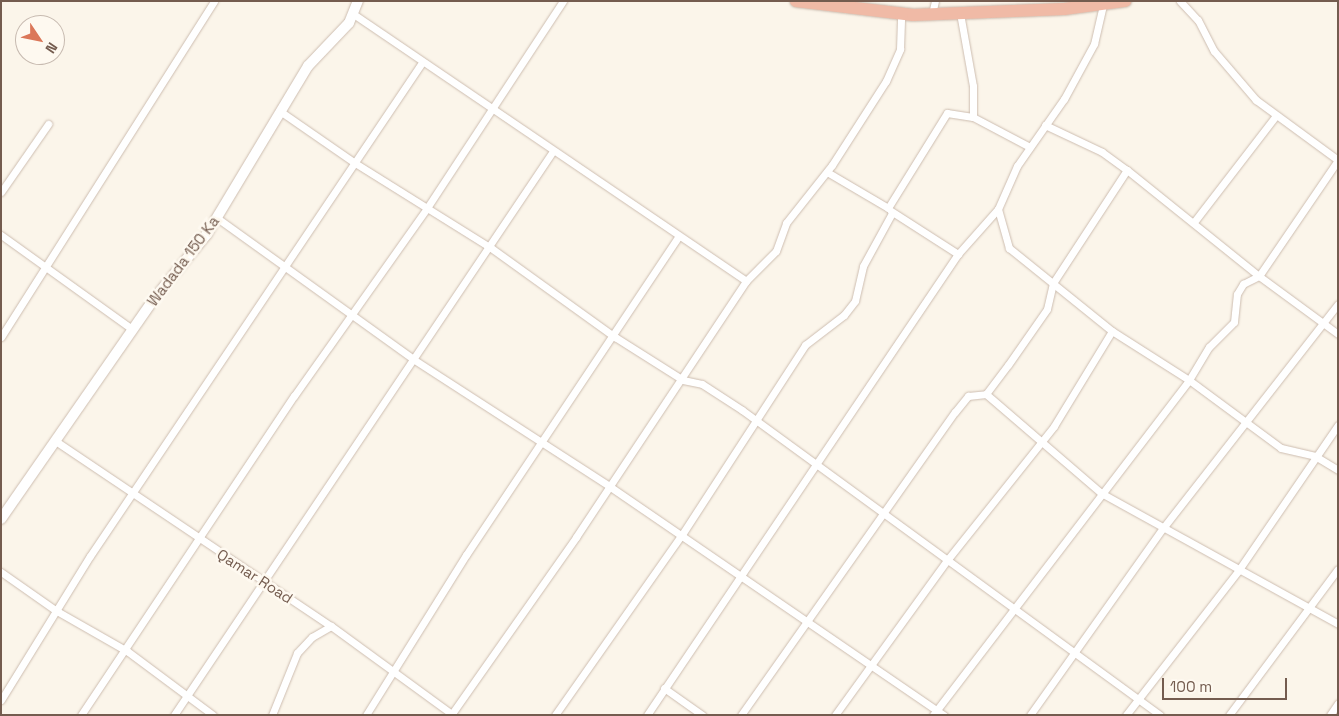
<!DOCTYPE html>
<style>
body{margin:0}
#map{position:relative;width:1339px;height:716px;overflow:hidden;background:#fbf5ea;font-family:"Space Grotesk",sans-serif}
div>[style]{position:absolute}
.roads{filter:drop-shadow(0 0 1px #cdbdb0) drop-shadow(0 0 1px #cdbdb0)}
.street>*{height:7px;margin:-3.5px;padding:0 3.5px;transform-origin:3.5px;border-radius:3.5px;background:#fff}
.secondary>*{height:10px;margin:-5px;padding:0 5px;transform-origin:5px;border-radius:5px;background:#fff}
.highway>*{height:12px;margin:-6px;padding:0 6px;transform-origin:6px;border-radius:6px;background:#f0baa6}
span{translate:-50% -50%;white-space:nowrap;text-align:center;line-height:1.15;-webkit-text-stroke:5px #fef9f0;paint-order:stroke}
.street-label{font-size:15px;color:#745c4f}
.frame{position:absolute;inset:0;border:2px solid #745c4f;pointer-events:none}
.north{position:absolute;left:15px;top:15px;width:50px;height:50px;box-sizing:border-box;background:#fef9f0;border:1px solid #c7bab0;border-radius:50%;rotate:124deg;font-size:14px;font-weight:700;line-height:20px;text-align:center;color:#745c4f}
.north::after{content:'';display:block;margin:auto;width:18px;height:22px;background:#db7759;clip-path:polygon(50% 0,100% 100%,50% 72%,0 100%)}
.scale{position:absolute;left:1162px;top:678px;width:125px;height:22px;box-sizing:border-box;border:2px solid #745c4f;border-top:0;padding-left:6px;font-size:15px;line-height:18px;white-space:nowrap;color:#745c4f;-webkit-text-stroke:4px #fef9f0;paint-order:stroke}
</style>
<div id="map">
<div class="roads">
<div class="street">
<div style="left:1180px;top:1px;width:26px;rotate:47deg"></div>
<div style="left:1198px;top:20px;width:35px;rotate:63deg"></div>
<div style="left:1214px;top:51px;width:65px;rotate:49.4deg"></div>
<div style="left:1256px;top:100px;width:102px;rotate:36.2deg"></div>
<div style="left:960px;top:13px;width:74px;rotate:79.9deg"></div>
<div style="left:973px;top:86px;width:31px;rotate:90deg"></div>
<div style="left:932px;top:14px;width:13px;rotate:-77deg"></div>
<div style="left:355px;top:15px;width:473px;rotate:34.2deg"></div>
<div style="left:280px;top:111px;width:91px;rotate:34.7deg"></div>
<div style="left:355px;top:163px;width:160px;rotate:32deg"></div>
<div style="left:491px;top:248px;width:153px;rotate:35.7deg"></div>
<div style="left:615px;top:337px;width:80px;rotate:32.3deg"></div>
<div style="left:683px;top:380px;width:19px;rotate:12deg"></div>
<div style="left:702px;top:384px;width:48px;rotate:33deg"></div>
<div style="left:742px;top:410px;width:517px;rotate:36.12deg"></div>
<div style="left:1045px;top:125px;width:63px;rotate:25.3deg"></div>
<div style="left:1102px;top:152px;width:31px;rotate:36deg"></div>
<div style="left:1127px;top:170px;width:169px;rotate:38.8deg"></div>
<div style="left:1259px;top:276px;width:140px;rotate:-55.7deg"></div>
<div style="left:827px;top:172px;width:71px;rotate:30.5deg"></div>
<div style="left:888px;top:208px;width:112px;rotate:-58.2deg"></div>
<div style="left:947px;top:113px;width:26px;rotate:9deg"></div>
<div style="left:973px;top:117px;width:64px;rotate:27.8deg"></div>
<div style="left:1px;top:192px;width:83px;rotate:-55.3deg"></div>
<div style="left:998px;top:209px;width:41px;rotate:74.2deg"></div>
<div style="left:1009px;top:248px;width:132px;rotate:38.9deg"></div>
<div style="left:891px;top:211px;width:80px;rotate:32.7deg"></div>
<div style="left:217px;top:218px;width:241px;rotate:35.7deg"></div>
<div style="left:413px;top:359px;width:234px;rotate:32.9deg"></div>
<div style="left:609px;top:486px;width:406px;rotate:34.4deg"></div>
<div style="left:1194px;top:222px;width:133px;rotate:-52.4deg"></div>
<div style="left:1px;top:235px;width:161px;rotate:35.7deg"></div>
<div style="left:1px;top:337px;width:398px;rotate:-57.6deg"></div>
<div style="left:986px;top:394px;width:152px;rotate:40.7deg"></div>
<div style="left:1101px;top:493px;width:271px;rotate:28.9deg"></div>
<div style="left:54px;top:440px;width:334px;rotate:33.9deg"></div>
<div style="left:331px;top:626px;width:151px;rotate:36.1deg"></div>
<div style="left:1px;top:572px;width:66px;rotate:35.1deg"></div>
<div style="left:55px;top:610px;width:83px;rotate:29.7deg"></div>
<div style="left:127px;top:651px;width:107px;rotate:36.7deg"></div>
<div style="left:664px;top:688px;width:47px;rotate:35.4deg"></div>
<div style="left:1px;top:700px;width:169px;rotate:-58.3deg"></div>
<div style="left:90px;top:556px;width:593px;rotate:-56.07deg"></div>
<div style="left:81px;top:715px;width:384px;rotate:-56.3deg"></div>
<div style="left:294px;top:396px;width:230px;rotate:-54.7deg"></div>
<div style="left:427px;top:208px;width:248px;rotate:-56.7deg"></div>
<div style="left:174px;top:715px;width:680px;rotate:-56.1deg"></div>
<div style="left:272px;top:715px;width:67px;rotate:-68deg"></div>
<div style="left:297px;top:653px;width:22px;rotate:-47deg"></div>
<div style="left:312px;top:637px;width:22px;rotate:-30deg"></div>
<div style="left:366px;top:715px;width:189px;rotate:-58deg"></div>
<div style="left:466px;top:555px;width:382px;rotate:-56.3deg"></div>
<div style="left:451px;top:715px;width:218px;rotate:-54.9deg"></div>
<div style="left:576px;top:537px;width:307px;rotate:-56.4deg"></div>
<div style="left:746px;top:281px;width:42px;rotate:-45deg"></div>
<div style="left:776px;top:251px;width:30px;rotate:-70deg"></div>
<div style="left:786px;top:223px;width:74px;rotate:-51.6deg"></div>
<div style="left:832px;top:165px;width:100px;rotate:-57.3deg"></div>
<div style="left:886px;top:81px;width:35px;rotate:-66deg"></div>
<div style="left:900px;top:49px;width:35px;rotate:-88deg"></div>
<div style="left:555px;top:715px;width:219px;rotate:-54.9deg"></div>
<div style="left:681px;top:536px;width:228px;rotate:-57deg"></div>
<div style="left:805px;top:345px;width:49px;rotate:-37.6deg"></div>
<div style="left:844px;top:315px;width:18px;rotate:-52deg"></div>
<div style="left:855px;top:301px;width:36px;rotate:-77deg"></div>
<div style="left:863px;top:266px;width:60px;rotate:-61.3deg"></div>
<div style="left:647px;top:715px;width:556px;rotate:-56deg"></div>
<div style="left:958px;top:254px;width:60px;rotate:-48.4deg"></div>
<div style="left:998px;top:209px;width:47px;rotate:-66.2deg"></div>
<div style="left:1017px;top:166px;width:82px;rotate:-55deg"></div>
<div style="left:1064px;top:99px;width:63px;rotate:-61.4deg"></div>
<div style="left:1094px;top:44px;width:40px;rotate:-77deg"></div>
<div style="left:741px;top:715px;width:371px;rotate:-54.8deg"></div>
<div style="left:955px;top:412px;width:21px;rotate:-51deg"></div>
<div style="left:968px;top:396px;width:18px;rotate:-6deg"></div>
<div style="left:986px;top:394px;width:36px;rotate:-53deg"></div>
<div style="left:1008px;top:365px;width:68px;rotate:-55.1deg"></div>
<div style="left:1047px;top:309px;width:27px;rotate:-77deg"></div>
<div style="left:1053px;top:283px;width:135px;rotate:-56.8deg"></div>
<div style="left:835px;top:715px;width:193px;rotate:-54.1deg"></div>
<div style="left:948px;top:559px;width:170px;rotate:-51.4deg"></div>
<div style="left:1054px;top:426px;width:111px;rotate:-58.6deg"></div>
<div style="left:1112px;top:331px;width:91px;rotate:32.5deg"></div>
<div style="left:1189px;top:380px;width:39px;rotate:-59deg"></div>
<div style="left:1209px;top:347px;width:35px;rotate:-45deg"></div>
<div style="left:1234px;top:322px;width:28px;rotate:-84deg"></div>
<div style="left:1237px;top:294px;width:12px;rotate:-59deg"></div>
<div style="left:1243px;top:284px;width:18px;rotate:-27deg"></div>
<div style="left:1259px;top:276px;width:98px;rotate:36.3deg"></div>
<div style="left:933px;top:715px;width:422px;rotate:-52.6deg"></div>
<div style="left:1189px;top:380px;width:114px;rotate:36.5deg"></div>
<div style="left:1281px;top:448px;width:35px;rotate:13deg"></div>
<div style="left:1315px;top:456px;width:27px;rotate:31deg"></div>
<div style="left:1030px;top:715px;width:229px;rotate:-54.6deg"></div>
<div style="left:1163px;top:528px;width:284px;rotate:-52deg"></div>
<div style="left:1126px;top:715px;width:182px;rotate:-52.1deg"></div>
<div style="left:1238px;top:571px;width:177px;rotate:-55.6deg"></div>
<div style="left:1229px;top:715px;width:182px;rotate:-53.3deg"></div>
<div style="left:1330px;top:715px;width:14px;rotate:-56deg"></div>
</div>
<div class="secondary">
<div style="left:1px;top:519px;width:267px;rotate:-55.2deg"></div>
<div style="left:153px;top:300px;width:85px;rotate:-50.7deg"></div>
<div style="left:207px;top:234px;width:196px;rotate:-59deg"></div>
<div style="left:308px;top:66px;width:59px;rotate:-46.4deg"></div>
<div style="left:349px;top:23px;width:24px;rotate:-68deg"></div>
</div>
<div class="highway">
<div style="left:796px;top:1px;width:118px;rotate:6.8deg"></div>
<div style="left:913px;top:15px;width:151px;rotate:-2.3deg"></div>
<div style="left:1064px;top:9px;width:62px;rotate:-7.5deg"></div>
</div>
</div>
<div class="street-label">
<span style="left:183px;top:261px;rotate:-53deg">Wadada 150 Ka</span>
<span style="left:255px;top:576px;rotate:33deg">Qamar Road</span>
</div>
<div class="frame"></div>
<div class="north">N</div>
<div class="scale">100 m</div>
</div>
